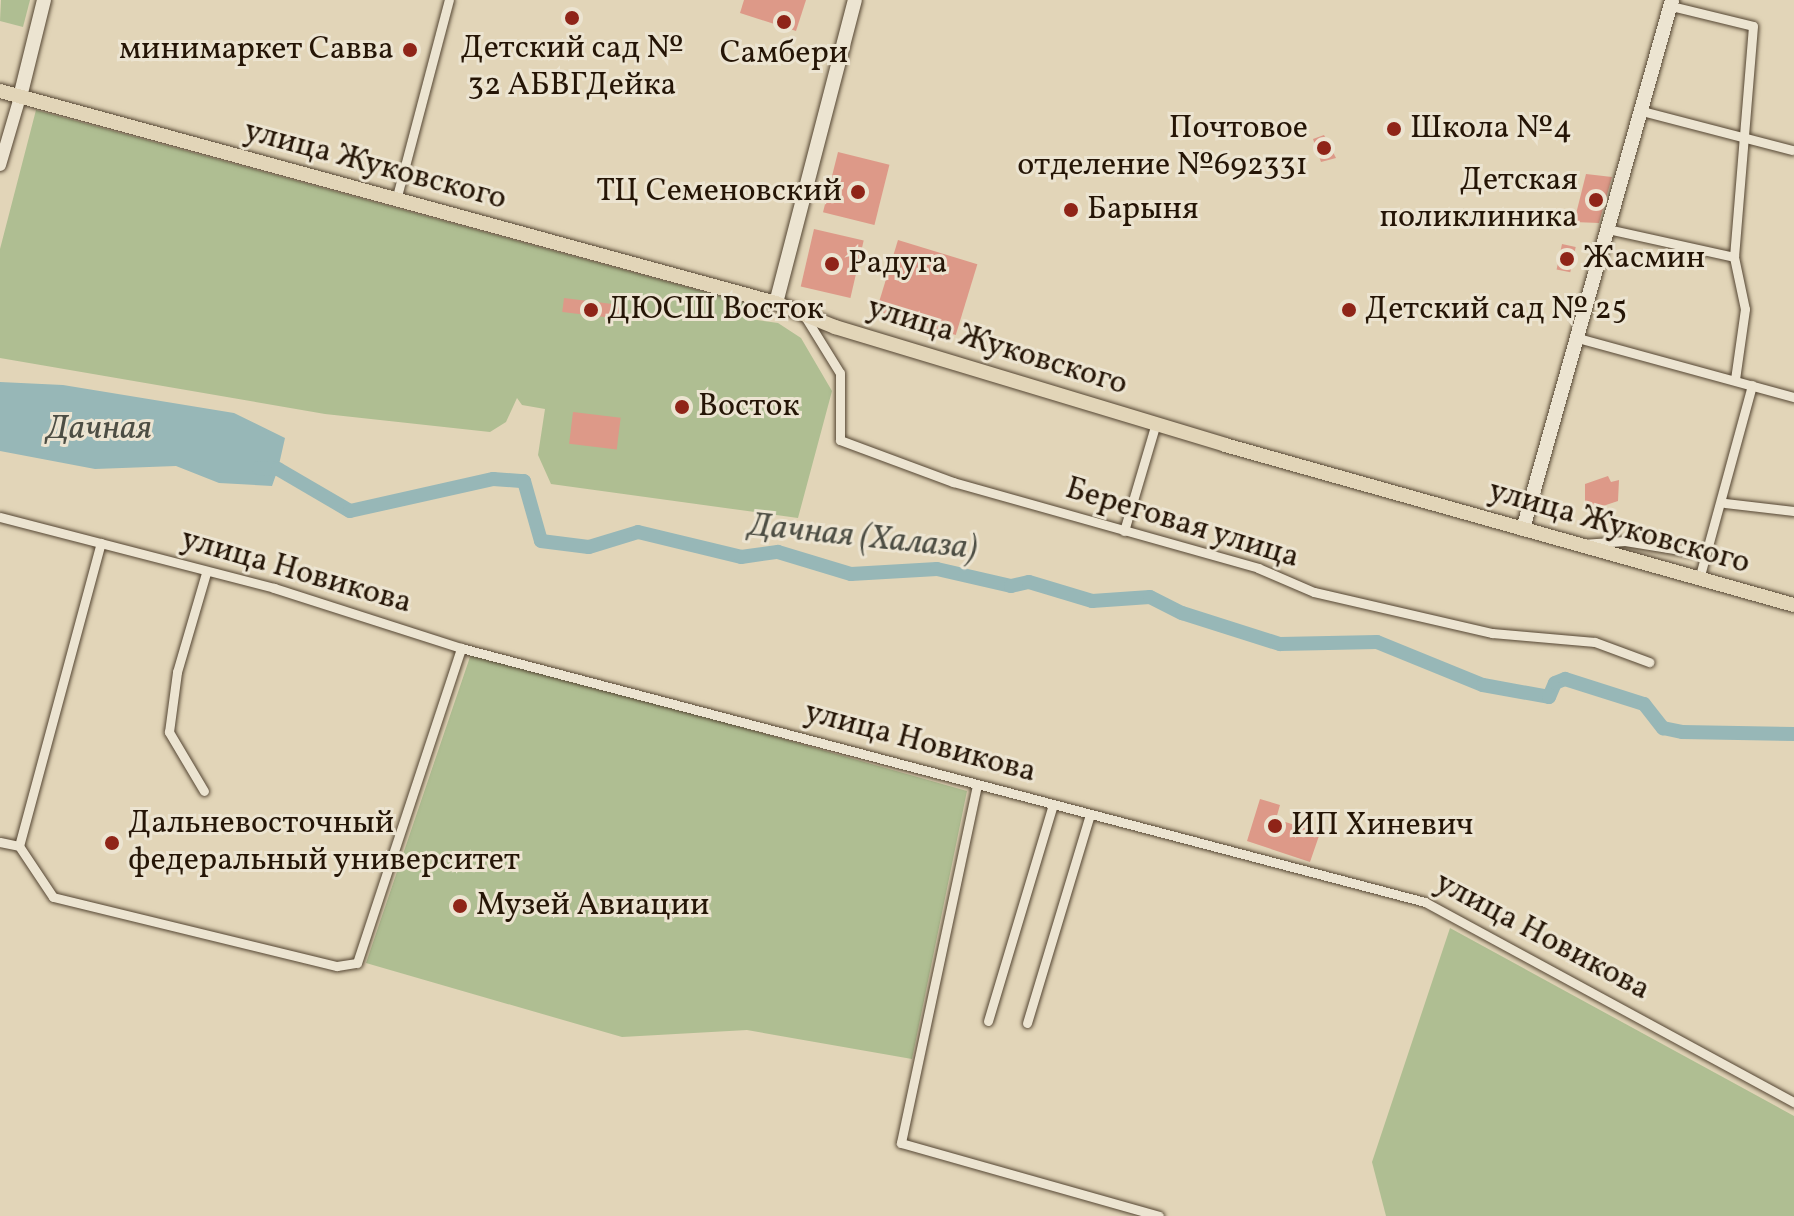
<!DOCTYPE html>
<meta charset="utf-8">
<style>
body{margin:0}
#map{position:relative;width:1794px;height:1216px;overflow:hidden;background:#e2d5b8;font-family:Vollkorn,serif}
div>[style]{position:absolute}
.green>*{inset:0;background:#afbe92}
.water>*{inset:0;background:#97b7b7}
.river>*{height:14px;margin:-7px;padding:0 7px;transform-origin:7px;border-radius:7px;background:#97b7b7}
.building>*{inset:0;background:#d98;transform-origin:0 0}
.roads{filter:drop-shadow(0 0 2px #544532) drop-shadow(0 0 2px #544532)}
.minor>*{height:9px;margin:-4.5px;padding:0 4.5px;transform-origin:4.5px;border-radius:4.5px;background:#ece4d1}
.tertiary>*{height:12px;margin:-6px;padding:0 6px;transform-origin:6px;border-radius:6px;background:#ece4d1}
.secondary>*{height:14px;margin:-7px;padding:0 7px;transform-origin:7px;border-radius:7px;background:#ece4d1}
.primary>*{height:14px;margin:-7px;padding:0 7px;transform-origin:7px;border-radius:7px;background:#e2d5b8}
.dots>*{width:22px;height:22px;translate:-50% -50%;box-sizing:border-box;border:4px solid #ece4d1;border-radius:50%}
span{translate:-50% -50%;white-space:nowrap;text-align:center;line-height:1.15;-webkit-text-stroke:6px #ece4d1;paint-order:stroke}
.poi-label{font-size:32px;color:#251506}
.right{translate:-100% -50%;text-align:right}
.left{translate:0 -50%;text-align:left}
.street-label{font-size:32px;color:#251506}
.water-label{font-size:34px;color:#4d4e44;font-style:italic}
</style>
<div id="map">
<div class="green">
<div style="clip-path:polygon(1px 0,30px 0,23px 27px,0 21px)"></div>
<div style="clip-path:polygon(36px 110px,749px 304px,750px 319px,778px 323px,801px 338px,832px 391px,798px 518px,551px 484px,538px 455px,545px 409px,522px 405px,517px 398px,506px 422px,490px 432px,325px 414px,0 358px,0 249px)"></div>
<div style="clip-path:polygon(472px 651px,967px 791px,912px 1059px,747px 1030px,622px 1037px,366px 963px)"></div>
<div style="clip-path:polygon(1450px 928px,1794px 1116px,1794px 1216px,1386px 1216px,1372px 1162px)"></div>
</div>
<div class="water">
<div style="clip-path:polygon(0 382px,63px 385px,234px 413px,285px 438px,278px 469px,272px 486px,219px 483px,176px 466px,95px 469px,0 451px)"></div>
</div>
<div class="river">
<div style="left:259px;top:468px;width:19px;rotate:3deg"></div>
<div style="left:278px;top:469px;width:83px;rotate:30.3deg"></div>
<div style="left:350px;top:511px;width:147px;rotate:-12.6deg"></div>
<div style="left:493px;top:479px;width:31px;rotate:4deg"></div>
<div style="left:524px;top:481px;width:62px;rotate:74.2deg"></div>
<div style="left:541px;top:541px;width:48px;rotate:7.1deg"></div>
<div style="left:589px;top:547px;width:51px;rotate:-17deg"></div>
<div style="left:638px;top:532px;width:106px;rotate:13.6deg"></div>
<div style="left:741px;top:557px;width:37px;rotate:-8deg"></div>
<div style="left:778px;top:552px;width:76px;rotate:16.8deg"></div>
<div style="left:851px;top:574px;width:86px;rotate:-3.3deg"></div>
<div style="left:937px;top:569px;width:76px;rotate:12.9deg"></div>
<div style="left:1011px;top:586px;width:18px;rotate:-13deg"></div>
<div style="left:1029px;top:582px;width:66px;rotate:16.8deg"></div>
<div style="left:1092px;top:601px;width:58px;rotate:-3.9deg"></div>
<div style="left:1150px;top:597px;width:36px;rotate:27deg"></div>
<div style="left:1182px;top:613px;width:103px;rotate:17.6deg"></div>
<div style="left:1280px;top:644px;width:97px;rotate:-1.2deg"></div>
<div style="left:1377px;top:642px;width:114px;rotate:22.1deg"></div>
<div style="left:1483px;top:685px;width:67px;rotate:10.3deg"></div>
<div style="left:1549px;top:697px;width:15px;rotate:-67deg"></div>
<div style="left:1555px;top:683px;width:11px;rotate:-22deg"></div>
<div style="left:1565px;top:679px;width:83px;rotate:17.6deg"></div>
<div style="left:1644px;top:704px;width:31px;rotate:52deg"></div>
<div style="left:1663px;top:728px;width:19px;rotate:12deg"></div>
<div style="left:1682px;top:732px;width:112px;rotate:1deg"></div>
</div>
<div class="building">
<div style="clip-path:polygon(744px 0,806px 0,796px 31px,740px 13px)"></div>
<div style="clip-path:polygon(1324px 135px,1336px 158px,1321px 162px,1313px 139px)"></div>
<div style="left:838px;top:152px;width:53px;height:62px;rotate:14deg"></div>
<div style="clip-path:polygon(1586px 174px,1612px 177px,1599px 223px,1574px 222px)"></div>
<div style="left:814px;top:229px;width:51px;height:59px;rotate:13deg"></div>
<div style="left:898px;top:240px;width:83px;height:74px;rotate:17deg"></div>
<div style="left:1562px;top:244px;width:14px;height:26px;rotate:12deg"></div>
<div style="left:564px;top:298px;width:57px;height:14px;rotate:7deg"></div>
<div style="left:573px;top:412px;width:48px;height:32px;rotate:7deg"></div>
<div style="clip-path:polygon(1608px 476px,1611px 482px,1619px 480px,1618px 501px,1594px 509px,1592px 502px,1585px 504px,1585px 484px)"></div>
<div style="clip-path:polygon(1260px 799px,1280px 805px,1276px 819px,1320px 833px,1310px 862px,1247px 841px)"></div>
</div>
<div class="roads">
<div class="minor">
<div style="left:1671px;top:6px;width:84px;rotate:13.7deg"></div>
<div style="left:1753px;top:26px;width:232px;rotate:94.7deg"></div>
<div style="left:1734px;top:257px;width:53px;rotate:78.1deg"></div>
<div style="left:1745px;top:309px;width:71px;rotate:98.1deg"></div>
<div style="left:1642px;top:111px;width:155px;rotate:14.6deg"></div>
<div style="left:396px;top:200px;width:207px;rotate:-75.2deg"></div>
<div style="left:1608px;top:229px;width:129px;rotate:12.5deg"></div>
<div style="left:804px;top:315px;width:68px;rotate:58.2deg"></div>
<div style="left:840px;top:373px;width:67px;rotate:90deg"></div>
<div style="left:840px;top:440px;width:121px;rotate:20.4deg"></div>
<div style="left:953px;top:482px;width:317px;rotate:15.7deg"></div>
<div style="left:1258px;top:568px;width:61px;rotate:23.2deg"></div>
<div style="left:1314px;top:592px;width:183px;rotate:13deg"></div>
<div style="left:1492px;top:633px;width:103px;rotate:5deg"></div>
<div style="left:1595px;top:642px;width:58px;rotate:20.3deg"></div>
<div style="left:1578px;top:338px;width:224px;rotate:15.3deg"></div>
<div style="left:1725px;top:503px;width:69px;rotate:6.6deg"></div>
<div style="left:0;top:517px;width:283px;rotate:14.5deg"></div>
<div style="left:274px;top:588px;width:196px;rotate:17.8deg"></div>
<div style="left:461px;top:648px;width:997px;rotate:14.76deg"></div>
<div style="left:1425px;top:902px;width:420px;rotate:28.5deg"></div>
<div style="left:1124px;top:531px;width:113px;rotate:-73.5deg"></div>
<div style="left:1582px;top:544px;width:43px;rotate:-4deg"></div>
<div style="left:1625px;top:541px;width:81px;rotate:9.2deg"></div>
<div style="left:1699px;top:579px;width:201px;rotate:-74.7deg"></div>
<div style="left:977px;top:785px;width:366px;rotate:102deg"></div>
<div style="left:901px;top:1143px;width:268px;rotate:15.8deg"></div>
<div style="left:204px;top:791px;width:69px;rotate:-120.7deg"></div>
<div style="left:169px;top:732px;width:61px;rotate:-82.4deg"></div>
<div style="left:177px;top:672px;width:103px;rotate:-73.7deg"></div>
<div style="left:0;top:842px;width:19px;rotate:12deg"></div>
<div style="left:19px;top:846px;width:61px;rotate:56.3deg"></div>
<div style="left:53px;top:897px;width:292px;rotate:13.7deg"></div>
<div style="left:337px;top:966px;width:20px;rotate:-9deg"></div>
<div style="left:357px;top:963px;width:332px;rotate:-71.7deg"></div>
<div style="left:19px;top:846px;width:314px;rotate:-74.9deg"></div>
<div style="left:988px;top:1021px;width:226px;rotate:-73.3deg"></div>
<div style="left:1027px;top:1023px;width:218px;rotate:-73.2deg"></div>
</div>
<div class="tertiary">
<div style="left:0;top:165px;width:71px;rotate:-73.6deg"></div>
</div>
<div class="secondary">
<div style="left:20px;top:97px;width:100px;rotate:-76.1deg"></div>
<div style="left:776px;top:303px;width:313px;rotate:-75.4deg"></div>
<div style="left:1523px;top:529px;width:550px;rotate:-74.27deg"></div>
</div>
<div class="primary">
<div style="left:0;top:91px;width:804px;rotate:15.28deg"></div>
<div style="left:776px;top:303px;width:64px;rotate:22.1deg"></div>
<div style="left:835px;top:327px;width:407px;rotate:16.8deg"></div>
<div style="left:1225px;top:445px;width:591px;rotate:15.71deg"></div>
</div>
</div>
<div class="dots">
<div style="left:572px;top:18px;background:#8f2418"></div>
<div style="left:784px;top:22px;background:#8f2418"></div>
<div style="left:410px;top:50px;background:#8f2418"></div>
<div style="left:1394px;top:129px;background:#8f2418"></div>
<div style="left:1324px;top:148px;background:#8f2418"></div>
<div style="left:858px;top:192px;background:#8f2418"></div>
<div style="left:1596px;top:200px;background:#8f2418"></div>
<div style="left:1071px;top:210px;background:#8f2418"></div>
<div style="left:1567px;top:259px;background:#8f2418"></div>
<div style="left:832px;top:264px;background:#8f2418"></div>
<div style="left:591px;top:310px;background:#8f2418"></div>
<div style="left:1349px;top:310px;background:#8f2418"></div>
<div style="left:682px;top:407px;background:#8f2418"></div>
<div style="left:1275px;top:826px;background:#8f2418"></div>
<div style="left:112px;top:843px;background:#8f2418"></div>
<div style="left:460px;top:906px;background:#8f2418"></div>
</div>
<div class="poi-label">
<span class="right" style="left:394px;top:50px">минимаркет Савва</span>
<span style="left:572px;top:68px">Детский сад №<br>32 АБВГДейка</span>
<span style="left:784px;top:54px">Самбери</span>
<span class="left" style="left:1410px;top:129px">Школа №4</span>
<span class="right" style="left:1308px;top:148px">Почтовое<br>отделение №692331</span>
<span class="right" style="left:1578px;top:200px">Детская<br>поликлиника</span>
<span class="right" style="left:842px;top:192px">ТЦ Семеновский</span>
<span class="left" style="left:1087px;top:210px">Барыня</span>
<span class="left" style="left:1583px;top:259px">Жасмин</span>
<span class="left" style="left:848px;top:264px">Радуга</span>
<span class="left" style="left:607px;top:310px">ДЮСШ Восток</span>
<span class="left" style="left:1365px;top:310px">Детский сад № 25</span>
<span class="left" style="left:698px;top:407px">Восток</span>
<span class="left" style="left:128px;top:843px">Дальневосточный<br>федеральный университет</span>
<span class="left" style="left:1291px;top:826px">ИП Хиневич</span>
<span class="left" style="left:476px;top:906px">Музей Авиации</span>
</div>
<div class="street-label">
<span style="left:375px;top:166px;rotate:15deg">улица Жуковского</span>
<span style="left:997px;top:347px;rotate:17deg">улица Жуковского</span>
<span style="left:1182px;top:524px;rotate:17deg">Береговая улица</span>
<span style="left:1619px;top:528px;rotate:16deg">улица Жуковского</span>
<span style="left:296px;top:572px;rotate:16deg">улица Новикова</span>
<span style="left:920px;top:743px;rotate:15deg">улица Новикова</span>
<span style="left:1542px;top:937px;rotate:28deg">улица Новикова</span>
</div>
<div class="water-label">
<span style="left:99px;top:430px">Дачная</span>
<span style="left:863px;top:538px;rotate:6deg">Дачная (Халаза)</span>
</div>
</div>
